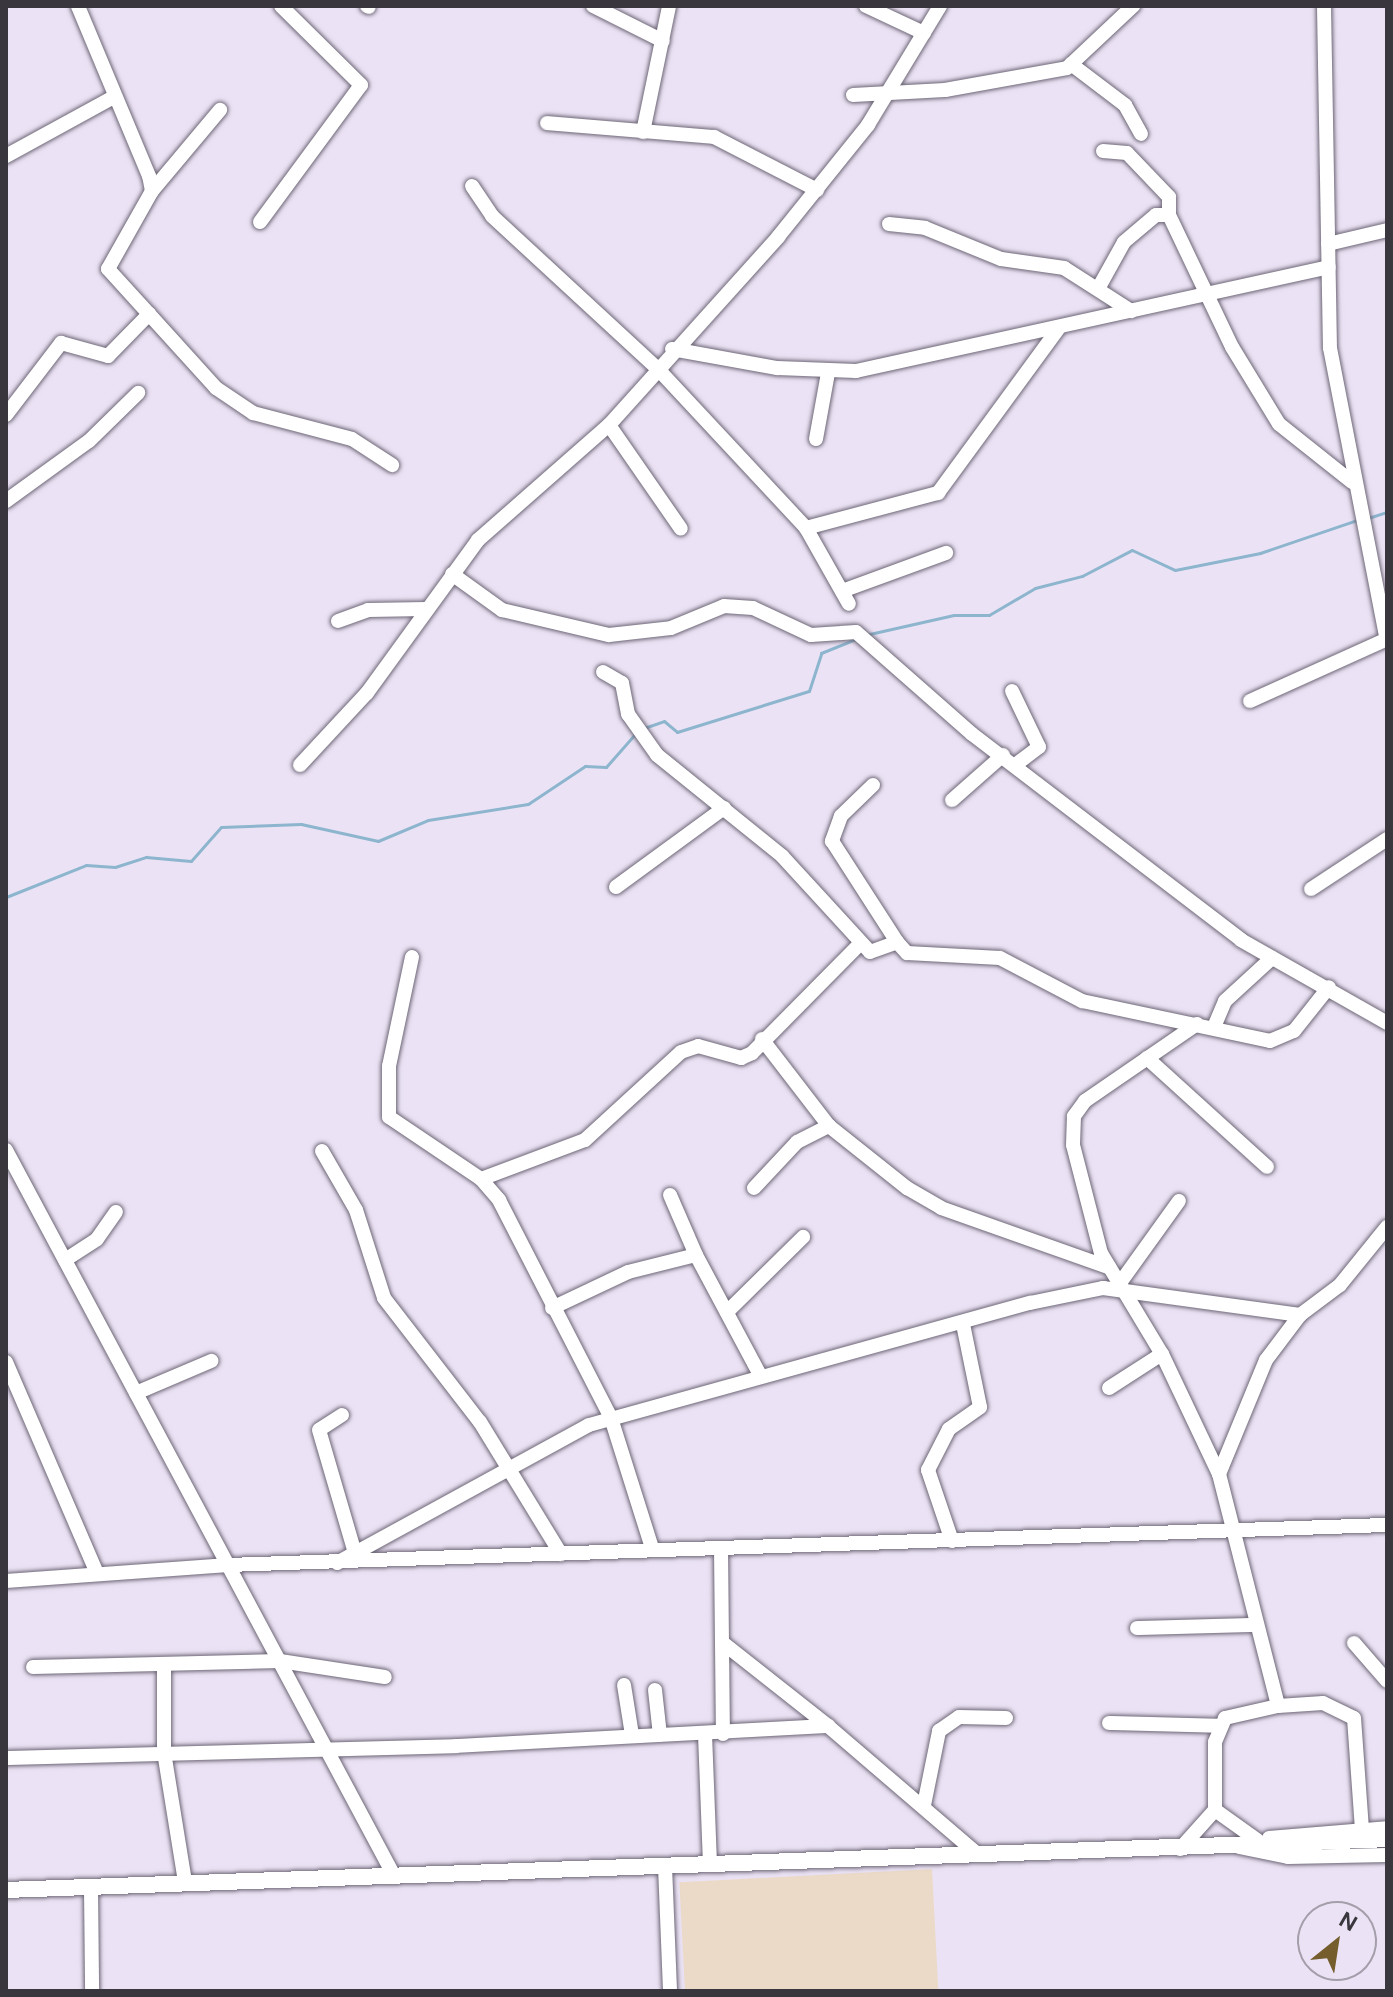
<!DOCTYPE html>
<style>
body{margin:0}
#map{position:relative;width:1393px;height:1997px;overflow:hidden;background:#ebe3f5;font-family:"DM Sans",sans-serif}
div>[style]{position:absolute}
.industrial>*{inset:0;background:#ecdac9;transform-origin:0 0}
.stream>*{height:3px;margin:-1.5px;padding:0 1.5px;transform-origin:1.5px;border-radius:1.5px;background:#8db5ce}
.roads{filter:drop-shadow(0 0 2px #6d6676) drop-shadow(0 0 2px #6d6676)}
.minor>*{height:14px;margin:-7px;padding:0 7px;transform-origin:7px;border-radius:7px;background:#fff}
.major>*{height:16px;margin:-8px;padding:0 8px;transform-origin:8px;border-radius:8px;background:#fff}
span{translate:-50% -50%;white-space:nowrap;text-align:center;line-height:1.15;-webkit-text-stroke:6px #ebe3f5;paint-order:stroke}
.frame{position:absolute;inset:0;border:8px solid #39363d;pointer-events:none}
.north{position:absolute;left:1297px;top:1901px;width:80px;height:80px;box-sizing:border-box;background:#ebe3f5;border:2px solid #a49eab;border-radius:50%;rotate:30deg;font-size:22px;font-weight:700;line-height:32px;text-align:center;color:#39363d}
.north::after{content:'';display:block;margin:auto;width:28px;height:36px;background:#755d2d;clip-path:polygon(50% 0,100% 100%,50% 72%,0 100%)}
</style>
<div id="map">
<div class="industrial">
<div style="left:932px;top:1869px;width:122px;height:253px;rotate:87deg"></div>
</div>
<div class="stream">
<div style="left:1368px;top:518px;width:20px;rotate:-18deg"></div>
<div style="left:865px;top:635px;width:91px;rotate:-12.7deg"></div>
<div style="left:954px;top:615px;width:35px"></div>
<div style="left:989px;top:615px;width:53px;rotate:-30.4deg"></div>
<div style="left:1035px;top:588px;width:49px;rotate:-14.3deg"></div>
<div style="left:1082px;top:576px;width:56px;rotate:-27.5deg"></div>
<div style="left:1132px;top:550px;width:47px;rotate:24.9deg"></div>
<div style="left:1175px;top:570px;width:87px;rotate:-11.3deg"></div>
<div style="left:1260px;top:553px;width:106px;rotate:-18.8deg"></div>
<div style="left:644px;top:728px;width:21px;rotate:-19deg"></div>
<div style="left:664px;top:721px;width:17px;rotate:40deg"></div>
<div style="left:677px;top:732px;width:138px;rotate:-17.3deg"></div>
<div style="left:809px;top:691px;width:40px;rotate:-72deg"></div>
<div style="left:821px;top:653px;width:35px;rotate:-22deg"></div>
<div style="left:6px;top:897px;width:86px;rotate:-21.8deg"></div>
<div style="left:86px;top:865px;width:29px;rotate:4deg"></div>
<div style="left:115px;top:867px;width:33px;rotate:-18deg"></div>
<div style="left:146px;top:857px;width:45px;rotate:5.1deg"></div>
<div style="left:191px;top:861px;width:45px;rotate:-48.6deg"></div>
<div style="left:221px;top:827px;width:80px;rotate:-2.1deg"></div>
<div style="left:301px;top:824px;width:79px;rotate:12.4deg"></div>
<div style="left:378px;top:841px;width:54px;rotate:-22.8deg"></div>
<div style="left:428px;top:820px;width:101px;rotate:-9.1deg"></div>
<div style="left:528px;top:804px;width:69px;rotate:-33.7deg"></div>
<div style="left:585px;top:766px;width:21px;rotate:3deg"></div>
<div style="left:606px;top:767px;width:44px;rotate:-48.7deg"></div>
</div>
<div class="roads">
<div class="minor">
<div style="left:367px;top:6px;width:2px;rotate:27deg"></div>
<div style="left:593px;top:6px;width:78px;rotate:26.6deg"></div>
<div style="left:866px;top:6px;width:64px;rotate:25deg"></div>
<div style="left:1324px;top:6px;width:342px;rotate:89deg"></div>
<div style="left:1330px;top:348px;width:298px;rotate:79deg"></div>
<div style="left:1071px;top:64px;width:68px;rotate:37.2deg"></div>
<div style="left:1125px;top:105px;width:33px;rotate:61deg"></div>
<div style="left:853px;top:95px;width:92px;rotate:-3.1deg"></div>
<div style="left:945px;top:90px;width:124px;rotate:-10.2deg"></div>
<div style="left:1067px;top:68px;width:91px;rotate:-43.2deg"></div>
<div style="left:547px;top:123px;width:168px;rotate:4.8deg"></div>
<div style="left:714px;top:137px;width:116px;rotate:27.2deg"></div>
<div style="left:643px;top:132px;width:129px;rotate:-78.3deg"></div>
<div style="left:1103px;top:151px;width:24px;rotate:5deg"></div>
<div style="left:1127px;top:153px;width:61px;rotate:46.3deg"></div>
<div style="left:1169px;top:197px;width:18px;rotate:90deg"></div>
<div style="left:6px;top:156px;width:121px;rotate:-28.7deg"></div>
<div style="left:472px;top:186px;width:36px;rotate:56deg"></div>
<div style="left:492px;top:216px;width:224px;rotate:42.7deg"></div>
<div style="left:657px;top:368px;width:219px;rotate:47deg"></div>
<div style="left:806px;top:528px;width:87px;rotate:60.5deg"></div>
<div style="left:152px;top:191px;width:106px;rotate:-50deg"></div>
<div style="left:260px;top:222px;width:170px;rotate:-53.6deg"></div>
<div style="left:361px;top:85px;width:112px;rotate:-135.4deg"></div>
<div style="left:889px;top:224px;width:36px;rotate:6deg"></div>
<div style="left:925px;top:228px;width:82px;rotate:22.2deg"></div>
<div style="left:1001px;top:259px;width:64px;rotate:8.1deg"></div>
<div style="left:1064px;top:268px;width:80px;rotate:32.7deg"></div>
<div style="left:1328px;top:244px;width:61px;rotate:-13.3deg"></div>
<div style="left:1099px;top:287px;width:51px;rotate:-60.9deg"></div>
<div style="left:1124px;top:242px;width:42px;rotate:-40.2deg"></div>
<div style="left:1156px;top:215px;width:13px"></div>
<div style="left:1169px;top:215px;width:146px;rotate:64.5deg"></div>
<div style="left:1232px;top:347px;width:90px;rotate:58.6deg"></div>
<div style="left:1279px;top:424px;width:93px;rotate:38.5deg"></div>
<div style="left:149px;top:314px;width:100px;rotate:47.8deg"></div>
<div style="left:216px;top:388px;width:45px;rotate:34deg"></div>
<div style="left:253px;top:413px;width:102px;rotate:14.7deg"></div>
<div style="left:352px;top:439px;width:48px;rotate:33deg"></div>
<div style="left:672px;top:349px;width:107px;rotate:10.3deg"></div>
<div style="left:777px;top:368px;width:79px;rotate:2.2deg"></div>
<div style="left:856px;top:371px;width:484px;rotate:-12.4deg"></div>
<div style="left:6px;top:415px;width:91px;rotate:-52.6deg"></div>
<div style="left:61px;top:343px;width:49px;rotate:15.5deg"></div>
<div style="left:108px;top:356px;width:59px;rotate:-45.7deg"></div>
<div style="left:149px;top:314px;width:61px;rotate:-132.3deg"></div>
<div style="left:108px;top:269px;width:90px;rotate:-60.6deg"></div>
<div style="left:152px;top:191px;width:15px;rotate:-101deg"></div>
<div style="left:149px;top:176px;width:184px;rotate:-112.7deg"></div>
<div style="left:609px;top:425px;width:126px;rotate:55.3deg"></div>
<div style="left:816px;top:439px;width:67px;rotate:-79.7deg"></div>
<div style="left:6px;top:501px;width:102px;rotate:-35.9deg"></div>
<div style="left:89px;top:441px;width:69px;rotate:-44.4deg"></div>
<div style="left:806px;top:528px;width:137px;rotate:-14.9deg"></div>
<div style="left:938px;top:493px;width:203px;rotate:-53.8deg"></div>
<div style="left:452px;top:574px;width:62px;rotate:35.8deg"></div>
<div style="left:502px;top:610px;width:110px;rotate:13.2deg"></div>
<div style="left:609px;top:635px;width:62px;rotate:-6.4deg"></div>
<div style="left:671px;top:628px;width:57px;rotate:-22.5deg"></div>
<div style="left:724px;top:606px;width:29px;rotate:4deg"></div>
<div style="left:753px;top:608px;width:64px;rotate:25deg"></div>
<div style="left:811px;top:635px;width:45px;rotate:-3.8deg"></div>
<div style="left:856px;top:632px;width:154px;rotate:41.3deg"></div>
<div style="left:972px;top:734px;width:339px;rotate:37.4deg"></div>
<div style="left:1241px;top:940px;width:168px;rotate:29.6deg"></div>
<div style="left:842px;top:591px;width:111px;rotate:-20.1deg"></div>
<div style="left:338px;top:621px;width:32px;rotate:-20deg"></div>
<div style="left:368px;top:610px;width:58px;rotate:-1deg"></div>
<div style="left:603px;top:672px;width:22px;rotate:30deg"></div>
<div style="left:622px;top:683px;width:32px;rotate:79deg"></div>
<div style="left:628px;top:714px;width:50px;rotate:54.7deg"></div>
<div style="left:657px;top:755px;width:161px;rotate:38.9deg"></div>
<div style="left:782px;top:856px;width:130px;rotate:47.5deg"></div>
<div style="left:870px;top:952px;width:29px;rotate:-20deg"></div>
<div style="left:897px;top:942px;width:15px;rotate:48deg"></div>
<div style="left:907px;top:953px;width:93px;rotate:3.1deg"></div>
<div style="left:1000px;top:958px;width:93px;rotate:27.7deg"></div>
<div style="left:1082px;top:1001px;width:192px;rotate:12deg"></div>
<div style="left:1270px;top:1041px;width:26px;rotate:-23deg"></div>
<div style="left:1294px;top:1031px;width:56px;rotate:-51.5deg"></div>
<div style="left:1012px;top:691px;width:62px;rotate:64.3deg"></div>
<div style="left:1039px;top:747px;width:30px;rotate:143deg"></div>
<div style="left:1250px;top:701px;width:150px;rotate:-24.3deg"></div>
<div style="left:300px;top:765px;width:98px;rotate:-47.1deg"></div>
<div style="left:367px;top:693px;width:189px;rotate:-54deg"></div>
<div style="left:478px;top:540px;width:174px;rotate:-41.3deg"></div>
<div style="left:609px;top:425px;width:253px;rotate:-48deg"></div>
<div style="left:778px;top:237px;width:144px;rotate:-51.2deg"></div>
<div style="left:868px;top:125px;width:139px;rotate:-58.8deg"></div>
<div style="left:873px;top:785px;width:45px;rotate:135.9deg"></div>
<div style="left:841px;top:816px;width:27px;rotate:110deg"></div>
<div style="left:832px;top:841px;width:120px;rotate:57.2deg"></div>
<div style="left:952px;top:800px;width:68px;rotate:-41.4deg"></div>
<div style="left:616px;top:887px;width:134px;rotate:-36.2deg"></div>
<div style="left:1311px;top:889px;width:91px;rotate:-33.3deg"></div>
<div style="left:412px;top:957px;width:111px;rotate:101.9deg"></div>
<div style="left:389px;top:1066px;width:51px;rotate:90deg"></div>
<div style="left:389px;top:1117px;width:111px;rotate:34deg"></div>
<div style="left:481px;top:1179px;width:28px;rotate:49deg"></div>
<div style="left:499px;top:1200px;width:245px;rotate:62.8deg"></div>
<div style="left:611px;top:1418px;width:136px;rotate:72.5deg"></div>
<div style="left:1197px;top:1024px;width:136px;rotate:145.5deg"></div>
<div style="left:1085px;top:1101px;width:19px;rotate:126deg"></div>
<div style="left:1074px;top:1116px;width:29px;rotate:92deg"></div>
<div style="left:1073px;top:1145px;width:112px;rotate:75.5deg"></div>
<div style="left:1101px;top:1253px;width:118px;rotate:58.9deg"></div>
<div style="left:1162px;top:1354px;width:133px;rotate:64.6deg"></div>
<div style="left:1219px;top:1474px;width:239px;rotate:75.7deg"></div>
<div style="left:1214px;top:1027px;width:28px;rotate:-67deg"></div>
<div style="left:1225px;top:1001px;width:64px;rotate:-42.5deg"></div>
<div style="left:762px;top:1039px;width:110px;rotate:52.4deg"></div>
<div style="left:829px;top:1126px;width:100px;rotate:38.5deg"></div>
<div style="left:907px;top:1188px;width:39px;rotate:30deg"></div>
<div style="left:941px;top:1208px;width:179px;rotate:19.5deg"></div>
<div style="left:1147px;top:1058px;width:162px;rotate:42.2deg"></div>
<div style="left:6px;top:1150px;width:821px;rotate:61.87deg"></div>
<div style="left:322px;top:1151px;width:68px;rotate:60deg"></div>
<div style="left:356px;top:1210px;width:92px;rotate:72.3deg"></div>
<div style="left:384px;top:1298px;width:157px;rotate:52.3deg"></div>
<div style="left:480px;top:1422px;width:155px;rotate:58.5deg"></div>
<div style="left:481px;top:1179px;width:111px;rotate:-20.6deg"></div>
<div style="left:585px;top:1140px;width:130px;rotate:-42.5deg"></div>
<div style="left:681px;top:1052px;width:18px;rotate:-19deg"></div>
<div style="left:698px;top:1046px;width:45px;rotate:15.6deg"></div>
<div style="left:741px;top:1058px;width:12px;rotate:-24deg"></div>
<div style="left:752px;top:1053px;width:151px;rotate:-45.3deg"></div>
<div style="left:754px;top:1188px;width:63px;rotate:-46.9deg"></div>
<div style="left:797px;top:1142px;width:36px;rotate:-27deg"></div>
<div style="left:670px;top:1195px;width:65px;rotate:66.6deg"></div>
<div style="left:65px;top:1260px;width:38px;rotate:-33deg"></div>
<div style="left:97px;top:1239px;width:33px;rotate:-55deg"></div>
<div style="left:1120px;top:1283px;width:101px;rotate:-54.3deg"></div>
<div style="left:552px;top:1308px;width:84px;rotate:-25.3deg"></div>
<div style="left:628px;top:1272px;width:70px;rotate:-14deg"></div>
<div style="left:696px;top:1255px;width:136px;rotate:61.9deg"></div>
<div style="left:727px;top:1312px;width:107px;rotate:-44.6deg"></div>
<div style="left:6px;top:1362px;width:230px;rotate:66.7deg"></div>
<div style="left:1109px;top:1388px;width:63px;rotate:-32.7deg"></div>
<div style="left:136px;top:1393px;width:82px;rotate:-23.1deg"></div>
<div style="left:342px;top:1415px;width:27px;rotate:147deg"></div>
<div style="left:319px;top:1430px;width:128px;rotate:73.7deg"></div>
<div style="left:1219px;top:1474px;width:123px;rotate:-67.6deg"></div>
<div style="left:1266px;top:1360px;width:56px;rotate:-52.9deg"></div>
<div style="left:952px;top:1541px;width:75px;rotate:-108.7deg"></div>
<div style="left:928px;top:1470px;width:46px;rotate:-62.9deg"></div>
<div style="left:949px;top:1429px;width:38px;rotate:-35deg"></div>
<div style="left:980px;top:1407px;width:85px;rotate:-101.6deg"></div>
<div style="left:721px;top:1548px;width:186px;rotate:89.4deg"></div>
<div style="left:337px;top:1563px;width:287px;rotate:-28.7deg"></div>
<div style="left:589px;top:1425px;width:458px;rotate:-15.5deg"></div>
<div style="left:1030px;top:1303px;width:75px;rotate:-11.6deg"></div>
<div style="left:1103px;top:1288px;width:199px;rotate:7.8deg"></div>
<div style="left:1300px;top:1315px;width:50px;rotate:-36.9deg"></div>
<div style="left:1340px;top:1285px;width:75px;rotate:-51deg"></div>
<div style="left:6px;top:1581px;width:223px;rotate:-4.1deg"></div>
<div style="left:228px;top:1565px;width:1160px;rotate:-1.98deg"></div>
<div style="left:1137px;top:1628px;width:116px;rotate:-1.5deg"></div>
<div style="left:723px;top:1643px;width:134px;rotate:38.3deg"></div>
<div style="left:1354px;top:1643px;width:50px;rotate:49deg"></div>
<div style="left:164px;top:1666px;width:86px;rotate:90deg"></div>
<div style="left:164px;top:1752px;width:132px;rotate:80.8deg"></div>
<div style="left:33px;top:1667px;width:247px;rotate:-1.4deg"></div>
<div style="left:280px;top:1661px;width:106px;rotate:8.7deg"></div>
<div style="left:624px;top:1685px;width:51px;rotate:80.9deg"></div>
<div style="left:655px;top:1690px;width:45px;rotate:83.7deg"></div>
<div style="left:1109px;top:1723px;width:111px;rotate:1.5deg"></div>
<div style="left:705px;top:1734px;width:130px;rotate:87.8deg"></div>
<div style="left:6px;top:1758px;width:450px;rotate:-1.5deg"></div>
<div style="left:456px;top:1746px;width:373px;rotate:-3.1deg"></div>
<div style="left:828px;top:1726px;width:195px;rotate:40.6deg"></div>
<div style="left:924px;top:1805px;width:76px;rotate:-78.5deg"></div>
<div style="left:939px;top:1731px;width:24px;rotate:-35deg"></div>
<div style="left:959px;top:1717px;width:47px;rotate:1.2deg"></div>
<div style="left:1215px;top:1810px;width:52px;rotate:35.5deg"></div>
<div style="left:1269px;top:1838px;width:118px;rotate:-4.8deg"></div>
<div style="left:1239px;top:1847px;width:50px;rotate:11.5deg"></div>
<div style="left:1288px;top:1857px;width:99px;rotate:-1.2deg"></div>
<div style="left:1180px;top:1849px;width:52px;rotate:-48.1deg"></div>
<div style="left:1215px;top:1810px;width:68px;rotate:-90deg"></div>
<div style="left:1215px;top:1742px;width:26px;rotate:-67deg"></div>
<div style="left:1225px;top:1718px;width:54px;rotate:-12.8deg"></div>
<div style="left:1278px;top:1706px;width:45px;rotate:-3.8deg"></div>
<div style="left:1323px;top:1703px;width:34px;rotate:26deg"></div>
<div style="left:1354px;top:1718px;width:111px;rotate:85.9deg"></div>
<div style="left:665px;top:1866px;width:125px;rotate:87.7deg"></div>
<div style="left:91px;top:1887px;width:104px;rotate:89.4deg"></div>
</div>
<div class="major">
<div style="left:6px;top:1890px;width:1382px;rotate:-2.11deg"></div>
</div>
</div>
<div class="frame"></div>
<div class="north">N</div>
</div>
